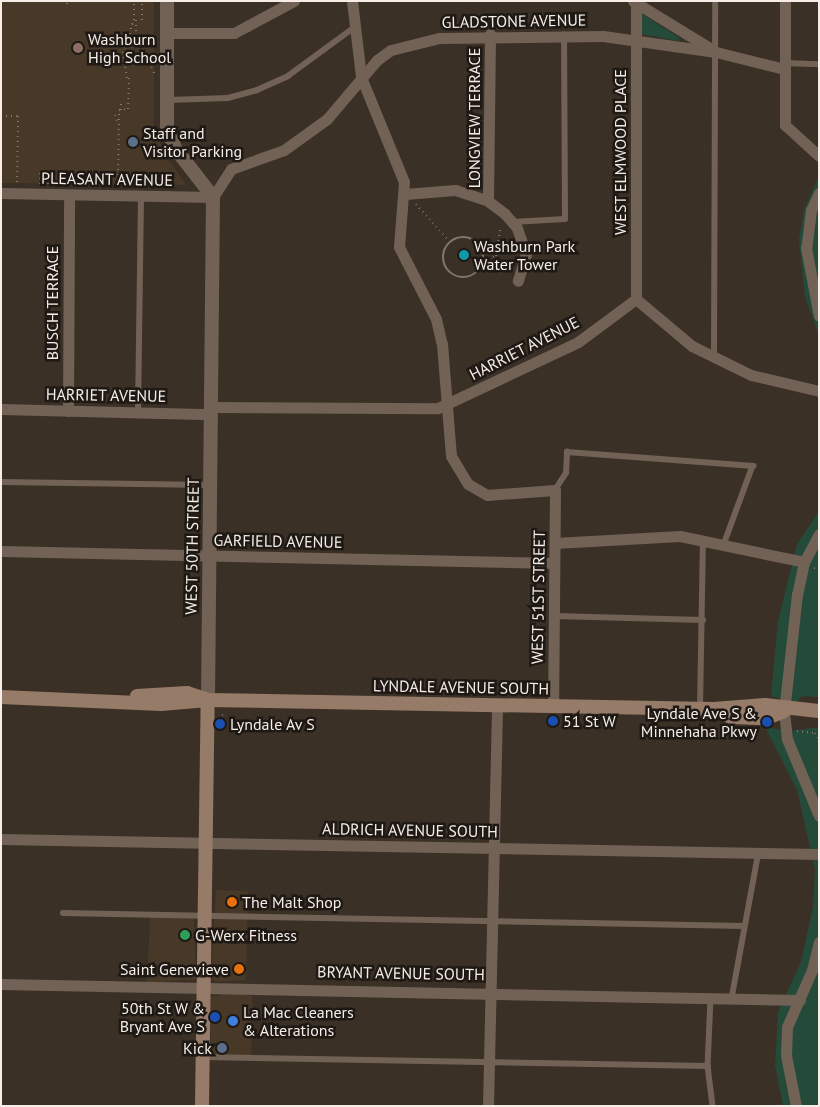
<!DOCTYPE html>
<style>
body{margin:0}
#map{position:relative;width:820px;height:1107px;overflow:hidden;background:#3b3025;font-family:"PT Sans",sans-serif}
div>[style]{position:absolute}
.built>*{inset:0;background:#483828}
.green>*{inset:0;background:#244a39}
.path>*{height:2px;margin-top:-1px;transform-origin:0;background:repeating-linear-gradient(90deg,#81776d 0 1px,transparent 0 5px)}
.path>.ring{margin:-1px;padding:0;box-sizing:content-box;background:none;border:2px solid #81776d;border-radius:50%}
.service>*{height:5.5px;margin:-2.75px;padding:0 2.75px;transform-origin:2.75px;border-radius:2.75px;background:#726256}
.minor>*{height:11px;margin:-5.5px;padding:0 5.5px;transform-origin:5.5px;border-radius:5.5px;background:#726256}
.tertiary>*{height:14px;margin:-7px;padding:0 7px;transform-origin:7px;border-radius:7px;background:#726256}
.secondary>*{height:14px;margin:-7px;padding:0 7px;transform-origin:7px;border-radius:7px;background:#957b68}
.dots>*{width:14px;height:14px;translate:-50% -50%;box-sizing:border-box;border:2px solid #1e1914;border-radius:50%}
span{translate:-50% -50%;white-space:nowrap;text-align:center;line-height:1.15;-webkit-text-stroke:5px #1e1914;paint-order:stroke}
.street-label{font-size:16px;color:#f5ede6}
.poi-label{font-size:16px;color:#f5ede6}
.left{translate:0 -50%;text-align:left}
.right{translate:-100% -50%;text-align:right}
.frame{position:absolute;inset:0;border:2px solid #f5ede6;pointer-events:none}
</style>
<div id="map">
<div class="built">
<div style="clip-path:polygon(1px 1px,154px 1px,154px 126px,163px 151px,186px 185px,1px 183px)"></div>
<div style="clip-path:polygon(216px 890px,248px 891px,246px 980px,215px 982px,211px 976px)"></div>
<div style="clip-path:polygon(194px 914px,196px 979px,147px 983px,150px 915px)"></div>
<div style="clip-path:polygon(234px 992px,252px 996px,251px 1059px,211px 1058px,210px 997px)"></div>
</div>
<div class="green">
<div style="clip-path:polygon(642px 14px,680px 38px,678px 41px,641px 34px)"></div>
<div style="clip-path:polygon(819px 175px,819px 336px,805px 296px,799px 240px,804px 210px)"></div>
<div style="clip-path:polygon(819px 511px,819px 697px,802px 696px,796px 702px,771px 696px,778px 621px,797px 544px)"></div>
<div style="clip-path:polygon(765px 727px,791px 731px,819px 727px,819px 1106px,783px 1106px,775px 1065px,778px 1012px,801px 962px,813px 907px,815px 869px,797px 790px)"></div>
</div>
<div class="path">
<div style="left:67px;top:4px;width:3px;rotate:-90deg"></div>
<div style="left:136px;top:20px;width:16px;rotate:90deg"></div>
<div style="left:136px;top:36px;width:43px;rotate:64deg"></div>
<div style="left:142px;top:20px;width:19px;rotate:-90deg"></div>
<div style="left:128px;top:37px;width:9px;rotate:18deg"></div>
<div style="left:127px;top:78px;width:25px;rotate:-99deg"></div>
<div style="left:123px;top:53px;width:35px;rotate:-72deg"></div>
<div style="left:134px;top:20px;width:19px;rotate:-90deg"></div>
<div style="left:121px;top:110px;width:7px;rotate:-90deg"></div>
<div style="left:115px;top:115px;width:9px;rotate:69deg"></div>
<div style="left:1px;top:116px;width:17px"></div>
<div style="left:18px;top:116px;width:69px;rotate:90.8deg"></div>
<div style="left:90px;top:172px;width:28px;rotate:4deg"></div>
<div style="left:40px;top:184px;width:12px;rotate:-90deg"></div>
<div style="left:48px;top:184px;width:12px;rotate:-85deg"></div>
<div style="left:118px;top:185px;width:75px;rotate:-89.2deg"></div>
<div style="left:119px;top:110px;width:9px;rotate:-6deg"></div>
<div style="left:128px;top:109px;width:31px;rotate:-88deg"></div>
<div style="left:416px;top:204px;width:50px;rotate:48.3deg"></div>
<div class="ring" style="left:443px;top:237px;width:38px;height:38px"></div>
<div style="left:483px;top:259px;width:13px;rotate:-13deg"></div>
<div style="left:496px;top:256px;width:30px;rotate:-81deg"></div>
<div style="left:814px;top:568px;width:5px;rotate:22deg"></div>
<div style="left:222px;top:715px;width:4px;rotate:-27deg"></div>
<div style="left:797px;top:731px;width:18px;rotate:6deg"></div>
<div style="left:815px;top:733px;width:8px;rotate:60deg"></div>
</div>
<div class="service">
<div style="left:784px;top:63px;width:35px;rotate:2deg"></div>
<div style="left:168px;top:100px;width:60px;rotate:-1.9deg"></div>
<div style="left:228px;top:98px;width:30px;rotate:-15deg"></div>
<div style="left:257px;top:90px;width:34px;rotate:-24deg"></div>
<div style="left:288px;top:76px;width:83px;rotate:-36.2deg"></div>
<div style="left:512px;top:222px;width:53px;rotate:-3.2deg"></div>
<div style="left:565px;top:219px;width:184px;rotate:-90.3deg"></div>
<div style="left:714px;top:356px;width:355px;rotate:-89.8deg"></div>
<div style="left:138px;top:412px;width:216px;rotate:-89.2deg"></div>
<div style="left:1px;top:482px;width:210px;rotate:0.8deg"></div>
<div style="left:555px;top:490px;width:20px;rotate:-57deg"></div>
<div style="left:566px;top:473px;width:21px;rotate:-87deg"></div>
<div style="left:567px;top:452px;width:187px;rotate:4.3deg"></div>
<div style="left:753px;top:466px;width:84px;rotate:110.2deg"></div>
<div style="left:554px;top:616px;width:149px;rotate:1.5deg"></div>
<div style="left:700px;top:709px;width:169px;rotate:-89deg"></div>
<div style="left:63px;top:913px;width:681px;rotate:1.09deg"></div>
<div style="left:732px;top:996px;width:144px;rotate:-79.6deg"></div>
<div style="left:711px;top:998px;width:68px;rotate:92.5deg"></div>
<div style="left:708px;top:1066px;width:40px;rotate:82.9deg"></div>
<div style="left:203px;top:1057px;width:505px;rotate:1.02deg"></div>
</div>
<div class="minor">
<div style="left:352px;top:1px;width:77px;rotate:83.2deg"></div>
<div style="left:361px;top:77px;width:113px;rotate:67.7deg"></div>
<div style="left:404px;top:182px;width:65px;rotate:94.4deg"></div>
<div style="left:399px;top:247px;width:81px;rotate:62.8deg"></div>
<div style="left:436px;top:319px;width:26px;rotate:77deg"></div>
<div style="left:442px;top:344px;width:112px;rotate:85.4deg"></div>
<div style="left:451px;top:456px;width:33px;rotate:59deg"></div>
<div style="left:468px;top:484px;width:22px;rotate:30deg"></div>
<div style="left:487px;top:495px;width:68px;rotate:-4.2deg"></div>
<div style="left:555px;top:490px;width:216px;rotate:90.5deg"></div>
<div style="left:633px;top:1px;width:88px;rotate:31.5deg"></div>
<div style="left:785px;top:1px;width:124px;rotate:90deg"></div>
<div style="left:785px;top:125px;width:46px;rotate:42.4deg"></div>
<div style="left:636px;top:4px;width:295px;rotate:90deg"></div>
<div style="left:167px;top:33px;width:67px"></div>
<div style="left:234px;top:33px;width:68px;rotate:-28.1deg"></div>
<div style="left:1px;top:193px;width:212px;rotate:1.1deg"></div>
<div style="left:213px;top:197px;width:33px;rotate:-57deg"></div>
<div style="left:231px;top:169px;width:56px;rotate:-19.7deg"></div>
<div style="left:284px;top:150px;width:53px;rotate:-35.8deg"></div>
<div style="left:327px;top:119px;width:77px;rotate:-49.7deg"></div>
<div style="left:377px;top:60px;width:17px;rotate:-36deg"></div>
<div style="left:391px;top:50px;width:49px;rotate:-14deg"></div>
<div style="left:439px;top:38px;width:164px;rotate:-0.7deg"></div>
<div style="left:603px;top:36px;width:114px;rotate:8.1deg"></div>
<div style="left:716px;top:52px;width:70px;rotate:14deg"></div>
<div style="left:819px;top:193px;width:19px;rotate:115deg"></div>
<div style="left:811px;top:210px;width:38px;rotate:97deg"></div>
<div style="left:806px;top:248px;width:69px;rotate:79.2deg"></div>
<div style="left:405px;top:194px;width:50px;rotate:-4.6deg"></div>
<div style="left:455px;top:190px;width:35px;rotate:18deg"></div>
<div style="left:488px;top:201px;width:21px;rotate:37deg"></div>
<div style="left:505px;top:214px;width:18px;rotate:49deg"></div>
<div style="left:517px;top:228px;width:28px;rotate:71deg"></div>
<div style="left:526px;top:254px;width:28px;rotate:107deg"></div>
<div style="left:488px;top:201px;width:167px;rotate:-89.3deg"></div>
<div style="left:636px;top:299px;width:73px;rotate:40deg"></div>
<div style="left:692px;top:346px;width:66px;rotate:26.2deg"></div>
<div style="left:751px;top:375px;width:70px;rotate:13.2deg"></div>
<div style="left:211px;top:407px;width:227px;rotate:0.3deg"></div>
<div style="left:438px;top:408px;width:155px;rotate:-25.2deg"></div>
<div style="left:578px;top:342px;width:72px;rotate:-36.6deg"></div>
<div style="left:1px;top:409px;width:210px;rotate:1.4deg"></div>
<div style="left:68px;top:411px;width:216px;rotate:-89.7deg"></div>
<div style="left:819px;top:534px;width:32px;rotate:118deg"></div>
<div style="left:804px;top:562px;width:33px;rotate:102deg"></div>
<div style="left:797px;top:594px;width:118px;rotate:96.3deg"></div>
<div style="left:784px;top:711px;width:28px;rotate:84deg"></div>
<div style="left:787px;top:739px;width:83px;rotate:67.4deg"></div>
<div style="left:555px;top:543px;width:125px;rotate:-3.2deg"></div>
<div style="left:680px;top:536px;width:127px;rotate:11.8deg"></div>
<div style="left:1px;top:551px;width:553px;rotate:1.24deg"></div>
<div style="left:1px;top:839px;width:818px;rotate:1.05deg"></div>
<div style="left:1px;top:984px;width:799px;rotate:1.15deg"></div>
<div style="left:488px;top:1106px;width:401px;rotate:-88.7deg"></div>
<div style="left:796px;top:1106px;width:52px;rotate:-101.1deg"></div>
<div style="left:786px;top:1055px;width:28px;rotate:-88deg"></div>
<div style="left:787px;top:1027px;width:62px;rotate:-66.3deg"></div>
<div style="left:812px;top:970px;width:29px;rotate:-76deg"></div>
</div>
<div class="tertiary">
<div style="left:167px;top:1px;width:128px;rotate:90deg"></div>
<div style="left:167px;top:129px;width:21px;rotate:67deg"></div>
<div style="left:175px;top:148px;width:62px;rotate:52.2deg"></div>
<div style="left:213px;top:197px;width:503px;rotate:90.57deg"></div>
</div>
<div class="secondary">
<div style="left:137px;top:696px;width:50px;rotate:-3.4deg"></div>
<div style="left:187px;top:693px;width:22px;rotate:18deg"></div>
<div style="left:1px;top:697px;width:160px;rotate:2.5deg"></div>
<div style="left:161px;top:704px;width:47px;rotate:-4.9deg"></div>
<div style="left:208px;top:700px;width:506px;rotate:1.02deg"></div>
<div style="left:714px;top:709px;width:51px;rotate:-4.5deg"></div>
<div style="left:765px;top:705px;width:54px;rotate:6.3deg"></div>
<div style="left:714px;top:709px;width:19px;rotate:25deg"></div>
<div style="left:731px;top:717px;width:36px;rotate:2deg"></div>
<div style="left:767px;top:718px;width:18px;rotate:-22deg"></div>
<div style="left:202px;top:1106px;width:406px;rotate:-89.2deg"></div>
</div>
<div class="dots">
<div style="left:78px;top:48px;background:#8d6e63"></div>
<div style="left:133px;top:142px;background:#5c6f8a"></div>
<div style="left:464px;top:255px;background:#0f9aa8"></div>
<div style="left:553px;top:721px;background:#1a4fb4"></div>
<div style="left:767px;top:722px;background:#1a4fb4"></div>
<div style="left:220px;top:724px;background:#1a4fb4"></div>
<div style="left:232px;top:902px;background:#e8710a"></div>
<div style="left:185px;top:935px;background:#2e9e5b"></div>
<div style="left:239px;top:969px;background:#e8710a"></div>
<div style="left:215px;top:1017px;background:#1a4fb4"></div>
<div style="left:233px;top:1021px;background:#3f7fe0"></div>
<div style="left:222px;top:1048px;background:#5c6f8a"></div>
</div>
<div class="street-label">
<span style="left:514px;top:21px;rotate:-1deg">GLADSTONE AVENUE</span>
<span style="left:474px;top:118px;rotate:-90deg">LONGVIEW TERRACE</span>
<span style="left:620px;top:152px;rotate:-90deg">WEST ELMWOOD PLACE</span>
<span style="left:107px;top:179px;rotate:1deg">PLEASANT AVENUE</span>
<span style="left:52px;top:303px;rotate:-90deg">BUSCH TERRACE</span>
<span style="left:524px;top:348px;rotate:-27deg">HARRIET AVENUE</span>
<span style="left:106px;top:395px;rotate:1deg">HARRIET AVENUE</span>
<span style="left:278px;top:541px;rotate:1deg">GARFIELD AVENUE</span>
<span style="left:192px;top:546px;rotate:-89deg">WEST 50TH STREET</span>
<span style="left:538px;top:597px;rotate:-89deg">WEST 51ST STREET</span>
<span style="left:461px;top:687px;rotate:1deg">LYNDALE AVENUE SOUTH</span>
<span style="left:410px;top:830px;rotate:1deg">ALDRICH AVENUE SOUTH</span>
<span style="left:401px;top:973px;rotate:1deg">BRYANT AVENUE SOUTH</span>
</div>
<div class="poi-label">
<span class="left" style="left:88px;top:48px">Washburn<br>High School</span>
<span class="left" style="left:143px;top:142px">Staff and<br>Visitor Parking</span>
<span class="left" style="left:474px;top:255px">Washburn Park<br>Water Tower</span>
<span class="right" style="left:757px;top:722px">Lyndale Ave S &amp;<br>Minnehaha Pkwy</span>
<span class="left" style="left:563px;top:721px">51 St W</span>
<span class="left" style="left:230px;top:724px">Lyndale Av S</span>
<span class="left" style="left:242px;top:902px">The Malt Shop</span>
<span class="left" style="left:195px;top:935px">G-Werx Fitness</span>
<span class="right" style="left:229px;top:969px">Saint Genevieve</span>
<span class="right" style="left:205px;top:1017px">50th St W &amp;<br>Bryant Ave S</span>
<span class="left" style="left:243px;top:1021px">La Mac Cleaners<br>&amp; Alterations</span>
<span class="right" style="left:212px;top:1048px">Kick</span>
</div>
<div class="frame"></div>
</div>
